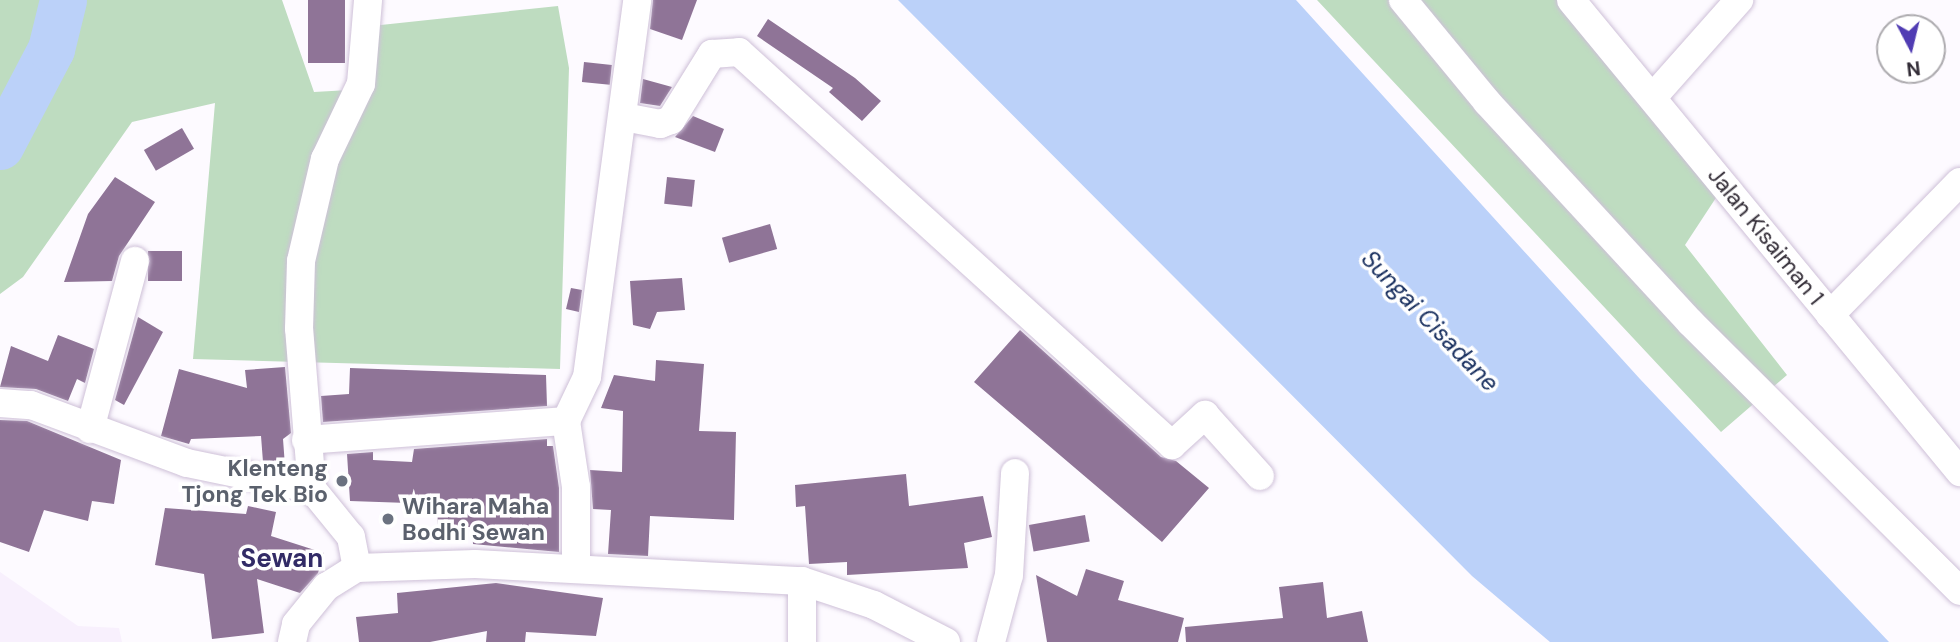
<!DOCTYPE html>
<style>
body{margin:0}
#map{position:relative;width:1960px;height:642px;overflow:hidden;background:#fdfaff;font-family:"DM Sans",sans-serif}
div>[style]{position:absolute}
.built>*{inset:0;background:#f8f0fd}
.green>*{inset:0;background:#bedcc0}
.water>*{inset:0;background:#bbd1f9}
.river>*{height:47px;margin:-23.5px;padding:0 23.5px;transform-origin:23.5px;border-radius:23.5px;background:#bbd1f9}
.building>*{inset:0;background:#8f7497;transform-origin:0 0}
.roads{filter:drop-shadow(0 0 2px #cec0d8) drop-shadow(0 0 2px #cec0d8)}
.minor>*{height:28px;margin:-14px;padding:0 14px;transform-origin:14px;border-radius:14px;background:#fff}
.dots>*{width:19px;height:19px;translate:-50% -50%;box-sizing:border-box;border:4px solid #fff;border-radius:50%}
span{translate:-50% -50%;white-space:nowrap;text-align:center;line-height:1.15;-webkit-text-stroke:7px #fff;paint-order:stroke}
.street-label{font-size:23px;color:#322c36}
.worship-label{font-size:23px;color:#5b616d;font-weight:700}
.right{translate:-100% -50%;text-align:right}
.left{translate:0 -50%;text-align:left}
.water-label{font-size:24px;color:#172e5e;font-style:italic}
.quarter-label{font-size:26px;color:#322b66;font-weight:700}
.north{position:absolute;left:1876px;top:14px;width:70px;height:70px;box-sizing:border-box;background:#fff;border:2px solid #adabaf;border-radius:50%;rotate:173deg;font-size:19px;font-weight:700;line-height:28px;text-align:center;color:#322c36}
.north::after{content:'';display:block;margin:auto;width:24px;height:32px;background:#503cb3;clip-path:polygon(50% 0,100% 100%,50% 72%,0 100%)}
</style>
<div id="map">
<div class="built">
<div style="clip-path:polygon(0 572px,78px 626px,119px 628px,122px 642px,0 642px)"></div>
</div>
<div class="green">
<div style="clip-path:polygon(0 0,282px 0,314px 92px,367px 89px,362px 27px,558px 6px,569px 68px,560px 369px,193px 359px,215px 103px,132px 122px,23px 277px,0 294px)"></div>
<div style="clip-path:polygon(1317px 0,1573px 0,1727px 181px,1685px 245px,1787px 375px,1721px 432px)"></div>
</div>
<div class="water">
<div style="clip-path:polygon(898px 0,1296px 0,1640px 379px,1889px 642px,1550px 642px,1472px 576px)"></div>
</div>
<div class="river">
<div style="left:0;top:146px;width:110px;rotate:-62.3deg"></div>
<div style="left:51px;top:49px;width:50px;rotate:-76.2deg"></div>
</div>
<div class="building">
<div style="left:308px;top:0;width:37px;height:63px"></div>
<div style="clip-path:polygon(653px 0,697px 0,682px 40px,650px 29px)"></div>
<div style="clip-path:polygon(768px 19px,855px 78px,881px 101px,862px 121px,829px 92px,833px 88px,757px 36px)"></div>
<div style="left:584px;top:62px;width:28px;height:20px;rotate:6deg"></div>
<div style="clip-path:polygon(643px 79px,672px 87px,660px 106px,640px 103px)"></div>
<div style="clip-path:polygon(693px 116px,724px 129px,715px 152px,675px 137px)"></div>
<div style="left:182px;top:128px;width:24px;height:44px;rotate:60deg"></div>
<div style="clip-path:polygon(115px 177px,155px 202px,119px 256px,112px 281px,64px 282px,88px 214px)"></div>
<div style="left:667px;top:177px;width:28px;height:27px;rotate:6deg"></div>
<div style="left:770px;top:224px;width:26px;height:50px;rotate:74deg"></div>
<div style="left:148px;top:251px;width:34px;height:30px"></div>
<div style="clip-path:polygon(682px 278px,685px 310px,657px 312px,650px 329px,633px 325px,630px 281px)"></div>
<div style="clip-path:polygon(571px 288px,582px 290px,579px 312px,566px 309px)"></div>
<div style="clip-path:polygon(138px 317px,163px 332px,124px 405px,115px 400px)"></div>
<div style="clip-path:polygon(1020px 330px,1161px 457px,1176px 461px,1209px 488px,1162px 542px,974px 382px)"></div>
<div style="clip-path:polygon(58px 335px,94px 349px,85px 383px,77px 379px,68px 401px,36px 389px,0 387px,11px 346px,48px 361px)"></div>
<div style="clip-path:polygon(656px 360px,704px 364px,699px 431px,736px 432px,734px 520px,650px 516px,648px 556px,608px 554px,611px 510px,593px 509px,590px 470px,622px 472px,623px 411px,601px 408px,614px 375px,655px 381px)"></div>
<div style="clip-path:polygon(285px 367px,291px 433px,283px 439px,285px 466px,263px 462px,261px 436px,191px 439px,189px 444px,161px 436px,179px 369px,247px 388px,245px 370px)"></div>
<div style="clip-path:polygon(350px 368px,546px 375px,547px 406px,323px 422px,321px 396px,349px 394px)"></div>
<div style="clip-path:polygon(0 420px,27px 421px,121px 460px,114px 504px,92px 501px,88px 521px,44px 510px,29px 552px,0 542px)"></div>
<div style="clip-path:polygon(547px 439px,547px 446px,553px 446px,559px 488px,559px 552px,473px 544px,472px 527px,438px 527px,437px 504px,350px 501px,347px 454px,373px 452px,373px 460px,412px 462px,414px 449px)"></div>
<div style="clip-path:polygon(906px 474px,909px 506px,983px 496px,992px 537px,964px 543px,968px 568px,847px 575px,847px 562px,809px 564px,805px 506px,796px 507px,795px 485px)"></div>
<div style="clip-path:polygon(248px 506px,276px 512px,271px 536px,324px 553px,318px 573px,300px 593px,257px 579px,264px 633px,212px 639px,204px 574px,155px 565px,165px 508px,246px 514px)"></div>
<div style="left:1085px;top:515px;width:27px;height:57px;rotate:80deg"></div>
<div style="clip-path:polygon(1086px 569px,1124px 581px,1118px 600px,1184px 618px,1178px 642px,1047px 642px,1036px 575px,1077px 596px)"></div>
<div style="clip-path:polygon(1323px 582px,1327px 618px,1362px 611px,1368px 642px,1186px 642px,1185px 627px,1283px 618px,1279px 587px)"></div>
<div style="clip-path:polygon(496px 583px,603px 598px,596px 636px,526px 632px,525px 642px,486px 642px,487px 631px,430px 642px,359px 642px,356px 617px,398px 613px,397px 593px)"></div>
</div>
<div class="roads">
<div class="minor">
<div style="left:1403px;top:0;width:132px;rotate:50.5deg"></div>
<div style="left:1487px;top:102px;width:299px;rotate:47.3deg"></div>
<div style="left:1690px;top:322px;width:381px;rotate:44.9deg"></div>
<div style="left:1571px;top:0;width:612px;rotate:50.51deg"></div>
<div style="left:1653px;top:97px;width:130px;rotate:-48.4deg"></div>
<div style="left:624px;top:117px;width:37px;rotate:11deg"></div>
<div style="left:660px;top:124px;width:12px;rotate:-20deg"></div>
<div style="left:671px;top:120px;width:78px;rotate:-58.2deg"></div>
<div style="left:712px;top:54px;width:27px;rotate:-4deg"></div>
<div style="left:739px;top:52px;width:585px;rotate:42.23deg"></div>
<div style="left:1172px;top:445px;width:45px;rotate:-42.3deg"></div>
<div style="left:1205px;top:415px;width:82px;rotate:48deg"></div>
<div style="left:1830px;top:315px;width:186px;rotate:-45.7deg"></div>
<div style="left:0;top:403px;width:31px;rotate:4deg"></div>
<div style="left:31px;top:405px;width:166px;rotate:20.4deg"></div>
<div style="left:187px;top:463px;width:128px;rotate:11.7deg"></div>
<div style="left:566px;top:421px;width:67px;rotate:81.4deg"></div>
<div style="left:576px;top:487px;width:82px;rotate:90deg"></div>
<div style="left:90px;top:429px;width:174px;rotate:-75deg"></div>
<div style="left:306px;top:440px;width:261px;rotate:-4.2deg"></div>
<div style="left:566px;top:421px;width:49px;rotate:-64.5deg"></div>
<div style="left:587px;top:377px;width:380px;rotate:-82.4deg"></div>
<div style="left:357px;top:568px;width:32px;rotate:-101deg"></div>
<div style="left:351px;top:537px;width:62px;rotate:-129.1deg"></div>
<div style="left:312px;top:489px;width:161px;rotate:-94.6deg"></div>
<div style="left:299px;top:329px;width:68px;rotate:-88.3deg"></div>
<div style="left:301px;top:261px;width:105px;rotate:-76.8deg"></div>
<div style="left:325px;top:159px;width:83px;rotate:-64.4deg"></div>
<div style="left:361px;top:84px;width:84px;rotate:-85.2deg"></div>
<div style="left:802px;top:581px;width:61px;rotate:90deg"></div>
<div style="left:292px;top:642px;width:18px;rotate:-77deg"></div>
<div style="left:296px;top:624px;width:48px;rotate:-51deg"></div>
<div style="left:326px;top:587px;width:36px;rotate:-32deg"></div>
<div style="left:357px;top:568px;width:118px;rotate:-1.9deg"></div>
<div style="left:475px;top:564px;width:327px;rotate:3deg"></div>
<div style="left:802px;top:581px;width:76px;rotate:18.4deg"></div>
<div style="left:874px;top:605px;width:81px;rotate:27.2deg"></div>
<div style="left:991px;top:642px;width:69px;rotate:-75deg"></div>
<div style="left:1009px;top:575px;width:102px;rotate:-86.6deg"></div>
</div>
</div>
<div class="dots">
<div style="left:342px;top:481px;background:#6b7280"></div>
<div style="left:388px;top:519px;background:#6b7280"></div>
</div>
<div class="street-label">
<span style="left:1766px;top:236px;rotate:51deg">Jalan Kisaiman 1</span>
</div>
<div class="worship-label">
<span class="right" style="left:328px;top:481px">Klenteng<br>Tjong Tek Bio</span>
<span class="left" style="left:402px;top:519px">Wihara Maha<br>Bodhi Sewan</span>
</div>
<div class="water-label">
<span style="left:1430px;top:321px;rotate:46deg">Sungai Cisadane</span>
</div>
<div class="quarter-label">
<span style="left:282px;top:559px">Sewan</span>
</div>
<div class="north">N</div>
</div>
